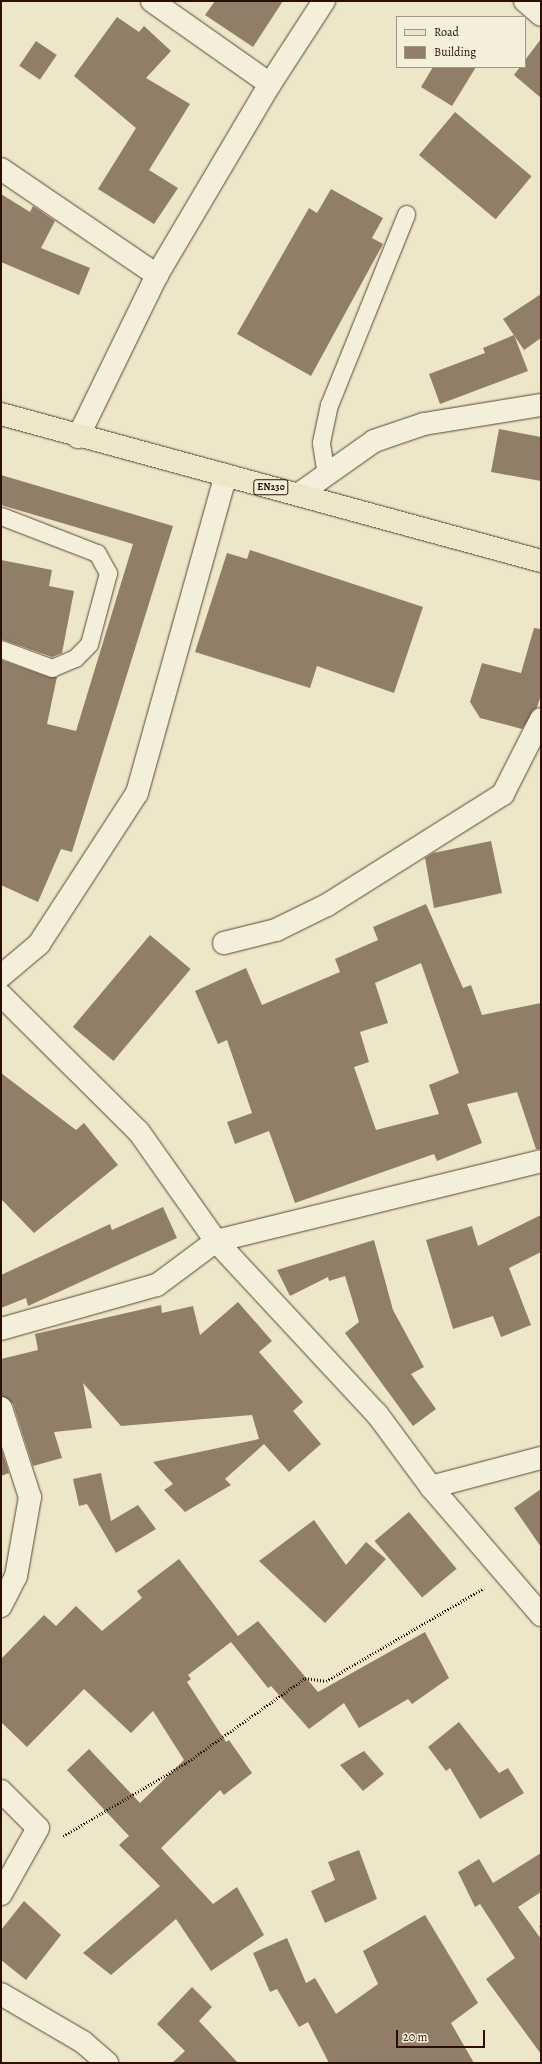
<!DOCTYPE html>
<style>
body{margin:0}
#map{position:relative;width:542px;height:2064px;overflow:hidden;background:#eee6c8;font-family:Alegreya,serif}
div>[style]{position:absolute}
.building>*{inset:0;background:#917e68;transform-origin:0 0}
.path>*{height:2.5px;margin-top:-1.25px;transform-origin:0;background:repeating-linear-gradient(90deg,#2c0e00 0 1px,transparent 0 3px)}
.roads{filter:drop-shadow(0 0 1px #5c4432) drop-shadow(0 0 1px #5c4432)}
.lane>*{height:17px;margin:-8.5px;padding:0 8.5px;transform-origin:8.5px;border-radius:8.5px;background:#f4efdb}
.street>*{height:22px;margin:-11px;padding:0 11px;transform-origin:11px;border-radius:11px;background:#f4efdb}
.primary>*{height:22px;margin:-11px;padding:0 11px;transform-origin:11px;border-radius:11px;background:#eee6c8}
span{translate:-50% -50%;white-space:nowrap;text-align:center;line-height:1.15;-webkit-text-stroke:4px #f4efdb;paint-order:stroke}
.shield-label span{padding:1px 3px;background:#f4efdb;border:1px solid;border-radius:3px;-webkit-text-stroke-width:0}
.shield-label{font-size:10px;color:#2c0e00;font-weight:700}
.frame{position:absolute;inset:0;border:2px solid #2c0e00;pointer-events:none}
.legend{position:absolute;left:396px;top:16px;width:130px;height:52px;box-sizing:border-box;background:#f4efdb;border:1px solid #a49583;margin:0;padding:5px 7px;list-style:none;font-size:12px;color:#2c0e00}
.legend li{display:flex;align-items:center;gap:8px;height:20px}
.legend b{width:20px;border:1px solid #a49583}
.scale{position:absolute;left:396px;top:2030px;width:89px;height:18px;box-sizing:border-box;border:2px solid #2c0e00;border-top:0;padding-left:5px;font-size:12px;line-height:14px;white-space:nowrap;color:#2c0e00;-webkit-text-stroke:3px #f4efdb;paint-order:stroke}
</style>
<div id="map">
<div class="building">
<div style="clip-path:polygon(215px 1px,283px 1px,253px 47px,205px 15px)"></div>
<div style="clip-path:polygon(117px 17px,139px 32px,144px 26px,171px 51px,146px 78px,190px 104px,149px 170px,178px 188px,154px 224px,98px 189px,136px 128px,74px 76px)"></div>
<div style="clip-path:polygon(541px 39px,541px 98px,514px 75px,520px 67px,525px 67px,525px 60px)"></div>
<div style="left:36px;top:41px;width:25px;height:30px;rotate:34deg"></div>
<div style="clip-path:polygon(433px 67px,476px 67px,452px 106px,421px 87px)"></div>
<div style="left:455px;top:112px;width:100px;height:56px;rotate:40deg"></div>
<div style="clip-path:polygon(331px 189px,383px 218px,372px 238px,383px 244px,311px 376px,237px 334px,309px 208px,317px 213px)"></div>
<div style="clip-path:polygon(1px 194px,30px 212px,33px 206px,55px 221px,41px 248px,90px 268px,79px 295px,1px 262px)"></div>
<div style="clip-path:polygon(541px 294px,541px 338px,524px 350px,503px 319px)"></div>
<div style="clip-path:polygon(514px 335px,528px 371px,440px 404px,429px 374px,485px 353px,483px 348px)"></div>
<div style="clip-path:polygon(499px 429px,541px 437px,541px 481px,491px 472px)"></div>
<div style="clip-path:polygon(1px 475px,173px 526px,72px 852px,61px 849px,38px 902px,1px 885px,1px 660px,49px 677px,57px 677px,47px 724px,76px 731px,133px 544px,1px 505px)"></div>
<div style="clip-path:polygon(250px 550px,423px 607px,394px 693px,317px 666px,310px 688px,195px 652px,227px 553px,247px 559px)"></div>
<div style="clip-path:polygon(1px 560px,52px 570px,49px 586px,74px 591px,62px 653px,52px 657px,1px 639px)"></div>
<div style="clip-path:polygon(534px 628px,541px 629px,541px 695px,537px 707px,522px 729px,480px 718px,470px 702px,482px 663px,521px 673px)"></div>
<div style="clip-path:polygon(491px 841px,502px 893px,434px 908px,425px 858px,433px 853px)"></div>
<div style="clip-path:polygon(evenodd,426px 904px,463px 988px,471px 985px,482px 1015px,541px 1003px,541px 1149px,536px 1149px,517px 1092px,467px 1104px,482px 1143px,437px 1161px,434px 1154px,295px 1203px,269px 1131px,235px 1144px,227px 1122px,252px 1113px,227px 1040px,218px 1044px,195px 991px,246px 968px,262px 1005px,340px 972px,335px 959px,378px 940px,373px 927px,426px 904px,421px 963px,459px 1073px,429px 1085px,439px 1114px,376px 1130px,354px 1067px,369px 1062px,360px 1032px,388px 1023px,375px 983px,421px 963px)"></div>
<div style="left:150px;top:935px;width:53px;height:120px;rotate:40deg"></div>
<div style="clip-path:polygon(1px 1073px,76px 1130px,84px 1123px,118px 1165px,34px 1233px,1px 1199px)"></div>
<div style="clip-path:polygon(163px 1207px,177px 1238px,28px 1306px,26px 1298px,1px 1308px,1px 1275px,110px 1224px,112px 1230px)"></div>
<div style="clip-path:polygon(541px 1215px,541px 1252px,509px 1268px,531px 1325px,501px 1337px,493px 1316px,453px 1329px,426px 1240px,472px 1226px,478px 1246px)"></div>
<div style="clip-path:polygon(374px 1240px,393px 1310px,424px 1367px,411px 1374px,436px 1409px,413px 1426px,345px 1333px,359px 1322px,345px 1276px,329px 1281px,328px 1277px,290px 1296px,277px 1270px)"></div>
<div style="clip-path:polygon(238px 1302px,272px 1341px,259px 1352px,303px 1402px,293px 1411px,321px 1444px,289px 1472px,264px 1444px,225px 1479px,231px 1485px,185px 1512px,164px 1490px,173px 1484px,153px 1462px,259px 1439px,252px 1415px,121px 1426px,83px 1383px,92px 1428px,54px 1432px,62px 1458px,33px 1466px,13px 1404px,1px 1396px,1px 1359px,38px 1350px,35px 1334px,161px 1305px,162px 1313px,193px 1306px,200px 1335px)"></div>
<div style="clip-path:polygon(1px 1448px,9px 1473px,1px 1476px)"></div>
<div style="clip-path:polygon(101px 1473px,111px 1521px,138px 1505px,156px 1529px,116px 1553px,87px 1504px,79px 1506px,73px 1479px)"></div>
<div style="clip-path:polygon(541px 1489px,541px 1547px,514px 1508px)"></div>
<div style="left:409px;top:1512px;width:74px;height:45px;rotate:50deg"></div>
<div style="clip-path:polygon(314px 1520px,346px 1565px,366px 1542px,386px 1559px,325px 1623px,259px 1561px)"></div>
<div style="clip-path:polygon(179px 1559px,238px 1636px,258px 1621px,318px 1692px,425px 1632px,449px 1678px,412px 1704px,408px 1699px,359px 1728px,344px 1703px,309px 1729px,271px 1686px,268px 1688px,231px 1642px,188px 1675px,191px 1679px,187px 1682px,226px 1742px,229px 1740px,252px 1773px,224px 1795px,220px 1790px,161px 1848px,213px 1904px,237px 1887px,264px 1935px,211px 1971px,176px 1919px,111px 1975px,83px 1953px,160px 1886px,119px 1845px,129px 1836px,67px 1770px,89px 1749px,140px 1803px,184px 1760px,153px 1711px,131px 1733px,84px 1689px,27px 1747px,1px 1722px,1px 1659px,44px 1615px,56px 1626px,76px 1606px,102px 1631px,142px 1598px,137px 1591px)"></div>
<div style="clip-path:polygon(459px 1722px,499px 1773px,508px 1768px,524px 1793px,480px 1819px,450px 1768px,446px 1771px,428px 1747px)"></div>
<div style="clip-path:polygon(364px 1751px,384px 1774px,363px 1791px,340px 1765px)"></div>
<div style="clip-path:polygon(359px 1850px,377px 1899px,325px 1923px,311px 1891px,335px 1880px,328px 1862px)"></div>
<div style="clip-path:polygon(541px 1853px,541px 1892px,518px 1907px,541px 1939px,541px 2054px,486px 1979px,515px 1958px,480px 1904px,475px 1907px,458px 1872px,479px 1859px,493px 1883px)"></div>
<div style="clip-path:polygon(24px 1901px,61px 1935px,26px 1980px,1px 1960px,1px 1930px)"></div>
<div style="clip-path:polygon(425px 1915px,478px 2003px,451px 2023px,474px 2063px,329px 2063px,308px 2022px,299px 2027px,277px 1989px,270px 1992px,253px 1953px,287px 1938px,306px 1983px,315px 1978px,336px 2014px,378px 1984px,363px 1951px)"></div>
<div style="clip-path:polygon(192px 1987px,212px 2007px,199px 2021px,238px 2063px,172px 2063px,185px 2051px,157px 2024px)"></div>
</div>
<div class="path">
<div style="left:63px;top:1836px;width:143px;rotate:-30.7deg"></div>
<div style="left:186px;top:1763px;width:146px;rotate:-35.5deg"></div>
<div style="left:305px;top:1678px;width:21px;rotate:8deg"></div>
<div style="left:326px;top:1681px;width:183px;rotate:-30.5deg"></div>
<div style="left:541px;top:1926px;width:3px;rotate:90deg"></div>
</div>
<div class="roads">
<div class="lane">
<div style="left:326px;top:475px;width:33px;rotate:-99deg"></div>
<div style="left:321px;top:442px;width:38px;rotate:-78deg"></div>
<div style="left:329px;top:405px;width:206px;rotate:-68deg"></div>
<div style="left:1px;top:516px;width:103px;rotate:21.1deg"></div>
<div style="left:97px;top:553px;width:23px;rotate:61deg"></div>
<div style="left:108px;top:573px;width:73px;rotate:105deg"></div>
<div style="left:89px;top:644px;width:20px;rotate:135deg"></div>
<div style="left:75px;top:658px;width:25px;rotate:157deg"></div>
<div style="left:52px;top:668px;width:54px;rotate:-159.6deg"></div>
</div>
<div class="street">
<div style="left:152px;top:1px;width:144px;rotate:35.1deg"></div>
<div style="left:525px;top:1px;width:21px;rotate:41deg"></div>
<div style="left:1px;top:169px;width:189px;rotate:34.2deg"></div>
<div style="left:78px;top:437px;width:180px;rotate:-64deg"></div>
<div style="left:157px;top:275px;width:222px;rotate:-59.4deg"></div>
<div style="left:270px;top:84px;width:99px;rotate:-57deg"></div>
<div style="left:299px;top:494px;width:92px;rotate:-35.2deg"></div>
<div style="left:374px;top:441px;width:53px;rotate:-18.8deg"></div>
<div style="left:424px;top:424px;width:119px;rotate:-9.2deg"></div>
<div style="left:224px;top:943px;width:54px;rotate:-14deg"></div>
<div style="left:276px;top:930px;width:57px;rotate:-26.1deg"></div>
<div style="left:327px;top:905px;width:208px;rotate:-32.2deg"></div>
<div style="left:503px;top:794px;width:84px;rotate:-63.1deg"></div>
<div style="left:1px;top:976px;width:50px;rotate:-40.1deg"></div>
<div style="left:39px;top:944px;width:180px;rotate:-57deg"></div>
<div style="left:137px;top:793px;width:330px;rotate:-74.4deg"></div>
<div style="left:1px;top:995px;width:194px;rotate:44.8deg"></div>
<div style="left:139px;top:1132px;width:133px;rotate:54.8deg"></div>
<div style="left:216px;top:1241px;width:236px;rotate:47.1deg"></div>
<div style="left:377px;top:1414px;width:91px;rotate:53.5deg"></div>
<div style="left:431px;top:1487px;width:169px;rotate:49.3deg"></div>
<div style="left:1px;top:1329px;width:162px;rotate:-15.8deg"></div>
<div style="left:157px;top:1285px;width:74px;rotate:-36.7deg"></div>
<div style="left:216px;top:1241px;width:335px;rotate:-13.8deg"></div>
<div style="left:1px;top:1408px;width:94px;rotate:72deg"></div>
<div style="left:30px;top:1497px;width:80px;rotate:100deg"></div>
<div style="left:16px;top:1576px;width:34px;rotate:117deg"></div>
<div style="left:431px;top:1487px;width:114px;rotate:-14.8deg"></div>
<div style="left:1px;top:1791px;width:52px;rotate:45deg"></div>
<div style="left:38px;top:1828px;width:76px;rotate:119.3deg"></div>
<div style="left:1px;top:1994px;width:95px;rotate:30.3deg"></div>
<div style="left:83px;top:2042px;width:32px;rotate:41deg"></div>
</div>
<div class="primary">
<div style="left:1px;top:414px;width:560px;rotate:15.23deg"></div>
</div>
</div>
<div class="shield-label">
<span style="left:271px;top:487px">EN230</span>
</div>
<div class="frame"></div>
<ul class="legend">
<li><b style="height:5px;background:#eee6c8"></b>Road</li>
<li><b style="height:11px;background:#917e68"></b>Building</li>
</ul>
<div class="scale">20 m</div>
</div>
